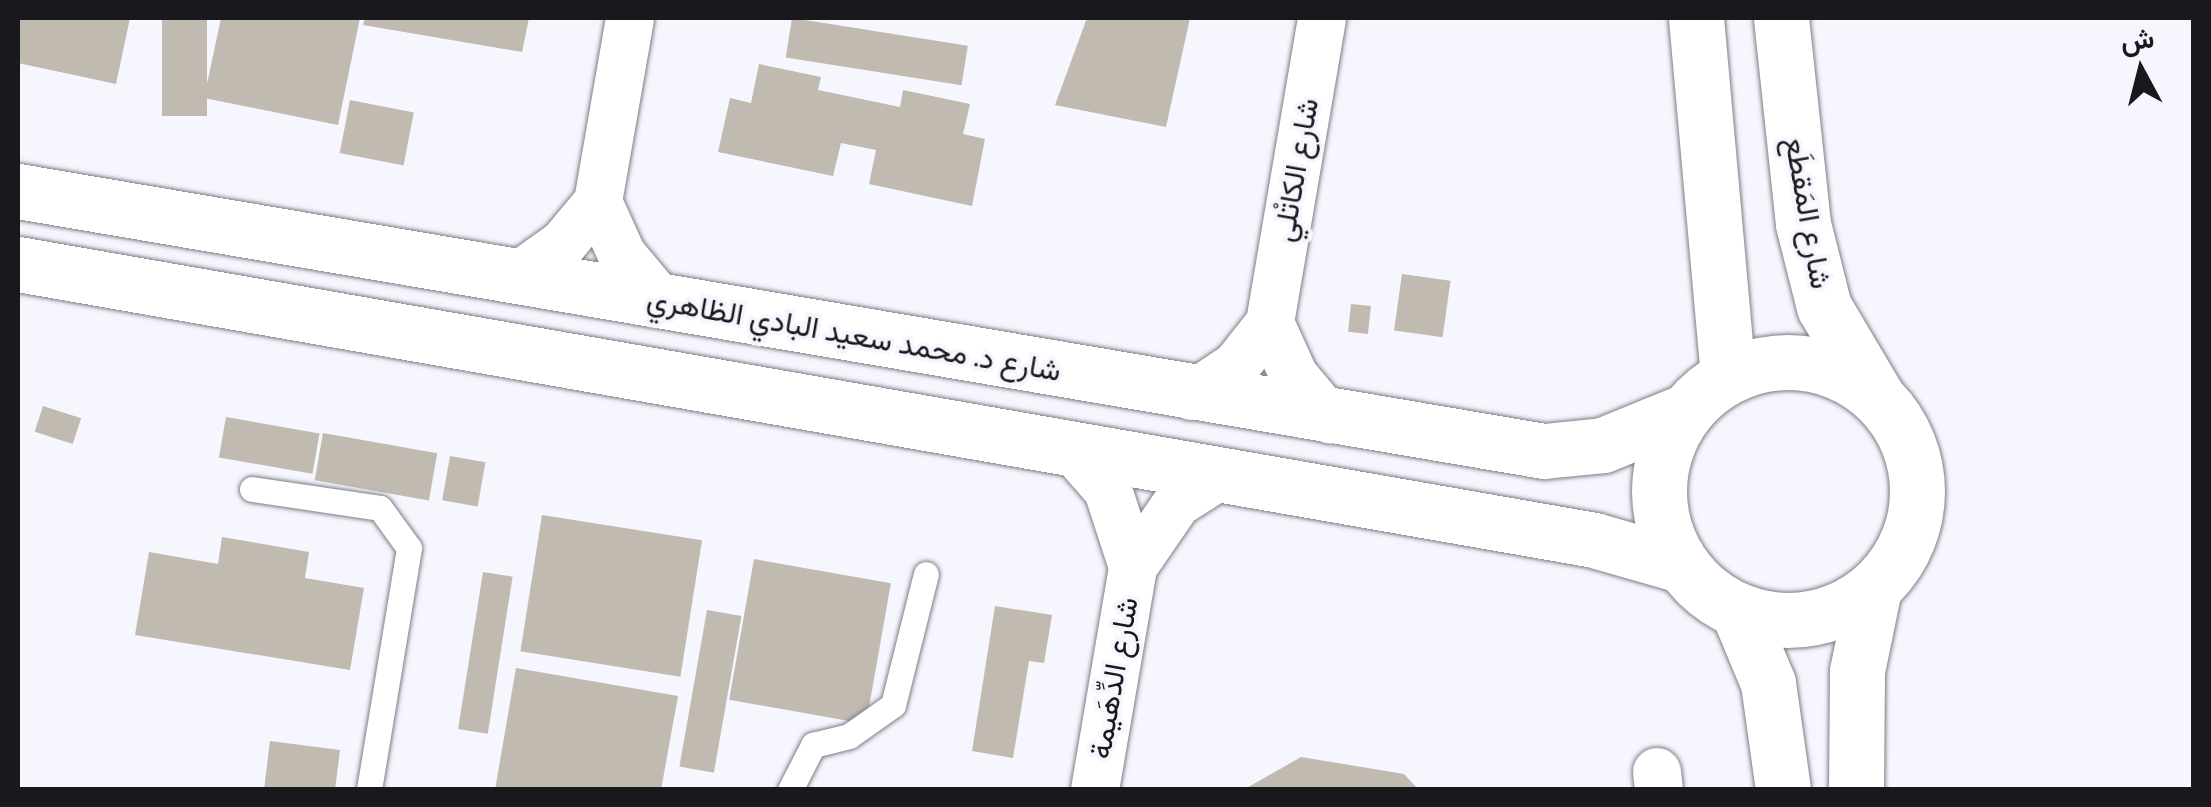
<!DOCTYPE html>
<meta charset="utf-8">
<style>
body{margin:0}
#map{position:relative;width:2211px;height:807px;overflow:hidden;background:#f6f6fe;font-family:Karla,Vazirmatn,sans-serif}
div>[style]{position:absolute}
.building>*{inset:0;background:#c0bab1;transform-origin:0 0}
.roads{filter:drop-shadow(0 0 2px #7d7d86) drop-shadow(0 0 2px #7d7d86)}
.service>*{height:25px;margin:-12.5px;padding:0 12.5px;transform-origin:12.5px;border-radius:12.5px;background:#fff}
.minor>*{height:48px;margin:-24px;padding:0 24px;transform-origin:24px;border-radius:24px;background:#fff}
.tertiary>*{height:55px;margin:-27.5px;padding:0 27.5px;transform-origin:27.5px;border-radius:27.5px;background:#fff}
.tertiary>.ring{margin:-27.5px;padding:0;box-sizing:content-box;background:none;border:55px solid #fff;border-radius:50%}
span{translate:-50% -50%;white-space:nowrap;text-align:center;line-height:1.15;-webkit-text-stroke:8px #f6f6fe;paint-order:stroke}
.street-label{font-size:30px;color:#19191d}
.frame{position:absolute;inset:0;border:20px solid #19191d;pointer-events:none}
.north{position:absolute;left:2091px;top:20px;width:100px;height:100px;-webkit-text-stroke:8px #f6f6fe;paint-order:stroke;rotate:353deg;font-size:28px;font-weight:700;line-height:40px;text-align:center;color:#19191d}
.north::after{content:'';display:block;margin:auto;width:35px;height:45px;background:#19191d;clip-path:polygon(50% 0,100% 100%,50% 72%,0 100%)}
</style>
<div id="map">
<div class="building">
<div style="clip-path:polygon(18px 18px,130px 18px,116px 84px,18px 63px)"></div>
<div style="left:162px;top:18px;width:45px;height:98px"></div>
<div style="clip-path:polygon(221px 18px,360px 18px,338px 125px,204px 98px)"></div>
<div style="clip-path:polygon(365px 18px,529px 18px,522px 52px,363px 25px)"></div>
<div style="left:792px;top:18px;width:178px;height:40px;rotate:9deg"></div>
<div style="clip-path:polygon(1087px 18px,1190px 18px,1166px 127px,1055px 105px)"></div>
<div style="clip-path:polygon(759px 64px,821px 77px,818px 90px,900px 107px,903px 90px,970px 104px,963px 134px,985px 139px,972px 206px,869px 184px,876px 150px,841px 143px,833px 176px,718px 152px,730px 98px,751px 103px)"></div>
<div style="left:350px;top:100px;width:65px;height:54px;rotate:11deg"></div>
<div style="left:1402px;top:274px;width:49px;height:57px;rotate:8deg"></div>
<div style="left:1351px;top:304px;width:20px;height:28px;rotate:6deg"></div>
<div style="left:43px;top:406px;width:40px;height:27px;rotate:18deg"></div>
<div style="left:226px;top:417px;width:95px;height:41px;rotate:10deg"></div>
<div style="left:323px;top:433px;width:116px;height:48px;rotate:10deg"></div>
<div style="left:450px;top:456px;width:36px;height:45px;rotate:10deg"></div>
<div style="left:542px;top:515px;width:162px;height:138px;rotate:9deg"></div>
<div style="clip-path:polygon(222px 537px,309px 552px,305px 578px,364px 588px,350px 670px,135px 635px,149px 552px,218px 564px)"></div>
<div style="left:754px;top:559px;width:139px;height:143px;rotate:10deg"></div>
<div style="left:483px;top:572px;width:30px;height:159px;rotate:9deg"></div>
<div style="clip-path:polygon(995px 606px,1052px 615px,1044px 663px,1029px 661px,1013px 758px,972px 751px)"></div>
<div style="left:707px;top:610px;width:35px;height:159px;rotate:10deg"></div>
<div style="clip-path:polygon(516px 668px,678px 696px,661px 790px,495px 790px)"></div>
<div style="clip-path:polygon(270px 741px,340px 750px,335px 790px,264px 790px)"></div>
<div style="clip-path:polygon(1301px 757px,1404px 774px,1419px 790px,1243px 790px)"></div>
</div>
<div class="roads">
<div class="service">
<div style="left:252px;top:489px;width:129px;rotate:8.4deg"></div>
<div style="left:380px;top:508px;width:49px;rotate:54.1deg"></div>
<div style="left:409px;top:548px;width:245px;rotate:99.4deg"></div>
<div style="left:790px;top:790px;width:51px;rotate:-62.9deg"></div>
<div style="left:813px;top:745px;width:37px;rotate:-14deg"></div>
<div style="left:849px;top:736px;width:54px;rotate:-35.2deg"></div>
<div style="left:893px;top:705px;width:135px;rotate:-75.9deg"></div>
</div>
<div class="minor">
<div style="left:598px;top:202px;width:58px;rotate:65.6deg"></div>
<div style="left:622px;top:255px;width:57px;rotate:49.9deg"></div>
<div style="left:518px;top:276px;width:55px;rotate:-35.4deg"></div>
<div style="left:563px;top:244px;width:55px;rotate:-50.2deg"></div>
<div style="left:598px;top:202px;width:187px;rotate:-80.1deg"></div>
<div style="left:1270px;top:323px;width:58px;rotate:65.6deg"></div>
<div style="left:1294px;top:376px;width:57px;rotate:49.9deg"></div>
<div style="left:1191px;top:396px;width:54px;rotate:-33.7deg"></div>
<div style="left:1236px;top:366px;width:55px;rotate:-51.7deg"></div>
<div style="left:1270px;top:323px;width:309px;rotate:-80.3deg"></div>
<div style="left:1072px;top:449px;width:55px;rotate:48.7deg"></div>
<div style="left:1108px;top:490px;width:81px;rotate:72deg"></div>
<div style="left:1657px;top:772px;width:18px;rotate:84deg"></div>
<div style="left:1095px;top:790px;width:226px;rotate:-80.3deg"></div>
<div style="left:1133px;top:567px;width:78px;rotate:-55.5deg"></div>
<div style="left:1177px;top:503px;width:52px;rotate:-32.5deg"></div>
</div>
<div class="tertiary">
<div style="left:1696px;top:18px;width:359px;rotate:84.9deg"></div>
<div style="left:1781px;top:18px;width:207px;rotate:83.9deg"></div>
<div style="left:1803px;top:224px;width:86px;rotate:75.8deg"></div>
<div style="left:1824px;top:307px;width:102px;rotate:59.4deg"></div>
<div style="left:18px;top:191px;width:1548px;rotate:9.67deg"></div>
<div style="left:1544px;top:451px;width:59px;rotate:-5.8deg"></div>
<div style="left:1603px;top:445px;width:90px;rotate:-22.3deg"></div>
<div style="left:18px;top:264px;width:1600px;rotate:9.93deg"></div>
<div style="left:1594px;top:540px;width:91px;rotate:16deg"></div>
<div class="ring" style="left:1659px;top:362px;width:203px;height:203px"></div>
<div style="left:1738px;top:611px;width:78px;rotate:67.4deg"></div>
<div style="left:1768px;top:683px;width:108px;rotate:82deg"></div>
<div style="left:1856px;top:790px;width:119px;rotate:-89.5deg"></div>
<div style="left:1857px;top:671px;width:85px;rotate:-78.4deg"></div>
</div>
</div>
<div class="street-label">
<span style="left:1296px;top:170px;rotate:-80deg">شارع الكاتْلي</span>
<span style="left:1808px;top:213px;rotate:80deg">شارع المَقطَع</span>
<span style="left:854px;top:335px;rotate:10deg">شارع د. محمد سعيد البادي الظاهري</span>
<span style="left:1114px;top:678px;rotate:-80deg">شارع الدِّهَيمة</span>
</div>
<div class="frame"></div>
<div class="north">ش</div>
</div>
